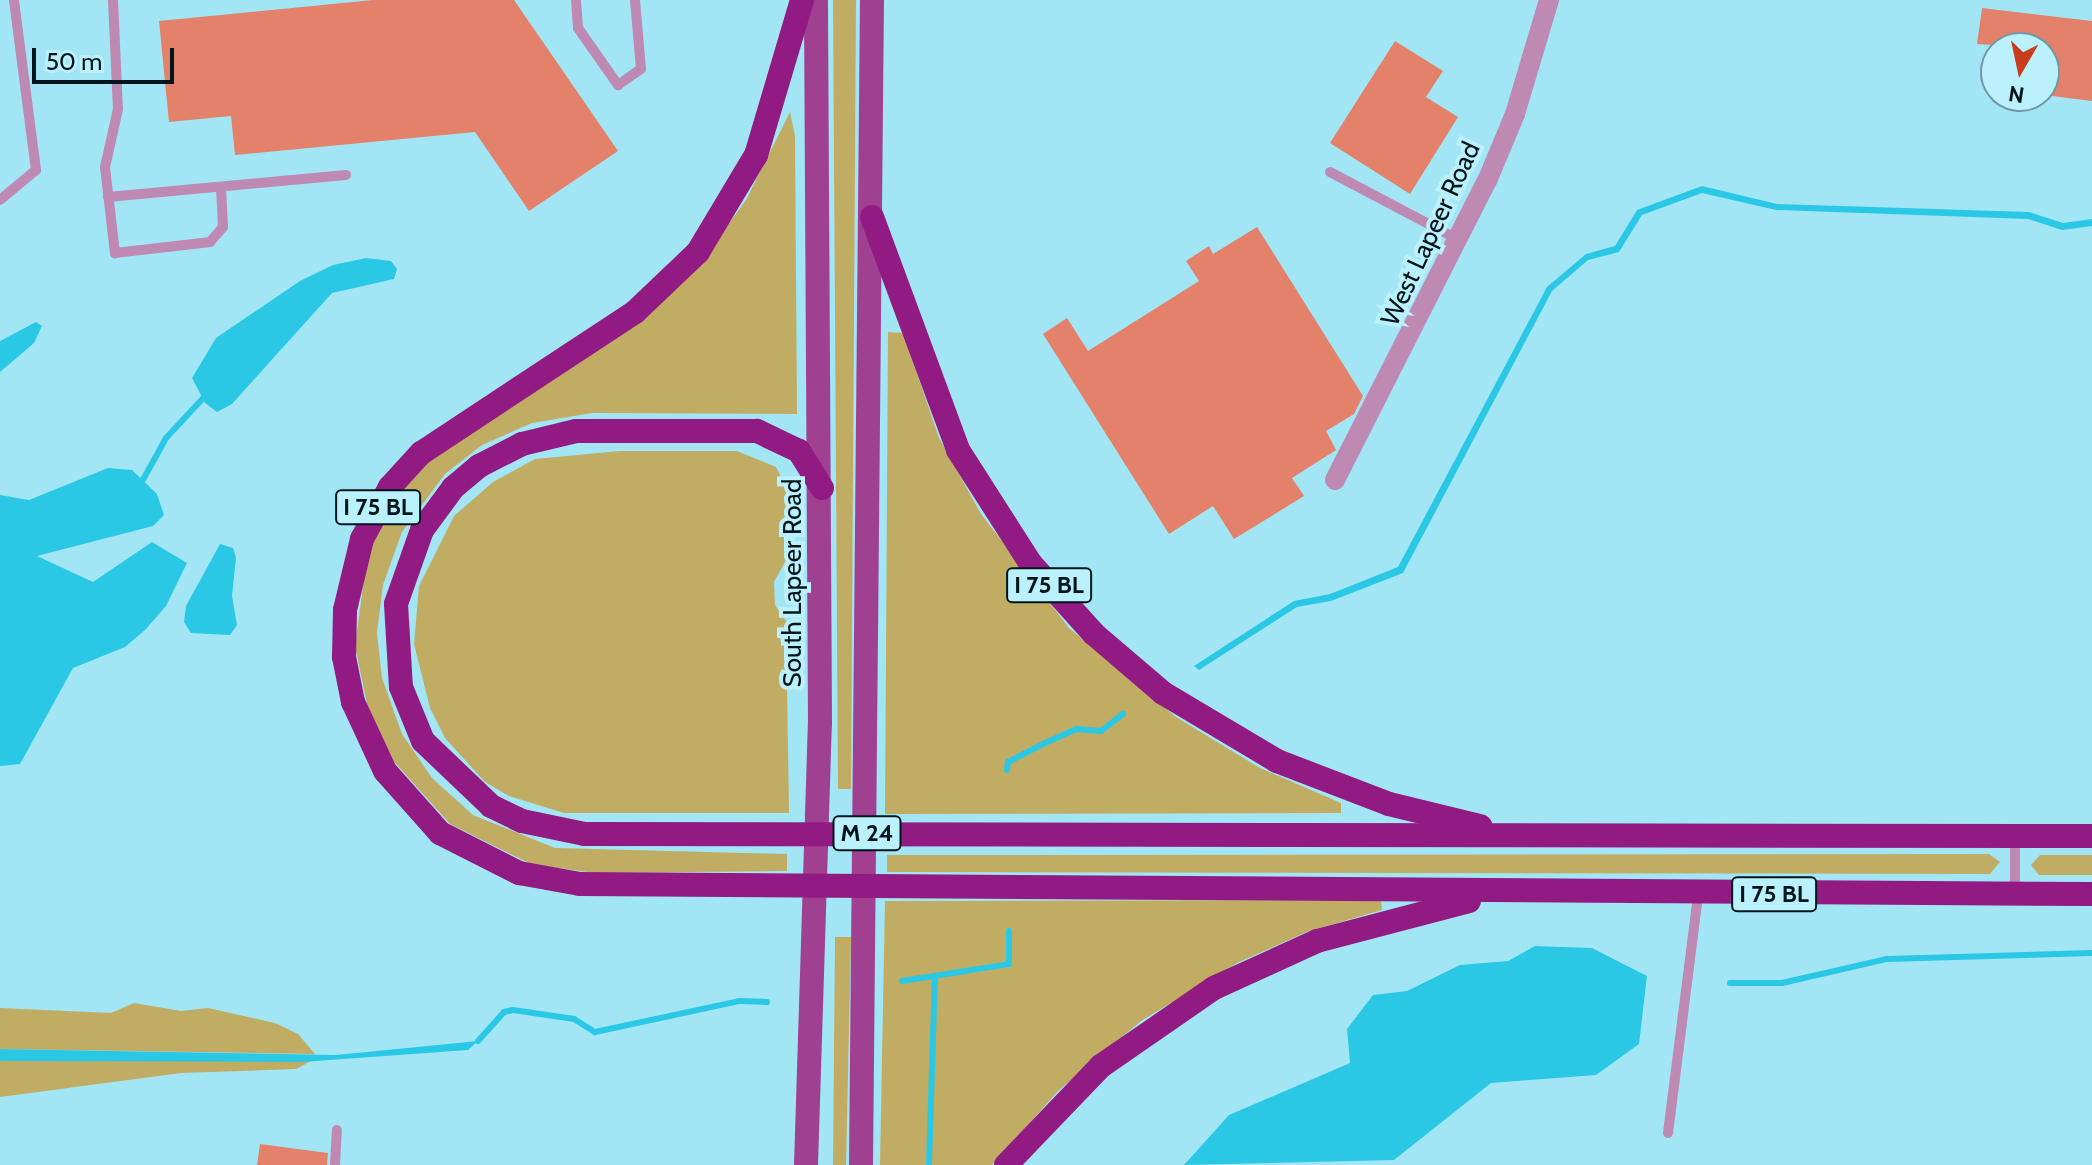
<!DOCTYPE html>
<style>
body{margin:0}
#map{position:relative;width:2092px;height:1165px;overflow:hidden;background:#a2e6f6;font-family:Cabin,sans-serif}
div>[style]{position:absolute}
.green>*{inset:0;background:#c1ac63}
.water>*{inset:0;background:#2bc8e5}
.stream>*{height:6px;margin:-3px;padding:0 3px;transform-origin:3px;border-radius:3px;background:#2bc8e5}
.building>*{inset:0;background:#e4816a}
.lane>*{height:10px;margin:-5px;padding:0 5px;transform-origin:5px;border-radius:5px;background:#be8ab3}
.street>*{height:20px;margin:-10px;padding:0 10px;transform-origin:10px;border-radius:10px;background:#be8ab3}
.primary>*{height:24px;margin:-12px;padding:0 12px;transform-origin:12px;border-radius:12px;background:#9f4091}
.highway>*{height:24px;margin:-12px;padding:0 12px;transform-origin:12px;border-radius:12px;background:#921b83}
span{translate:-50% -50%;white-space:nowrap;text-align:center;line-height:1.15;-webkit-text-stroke:8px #bbf1fd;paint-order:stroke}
.shield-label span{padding:2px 6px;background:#bbf1fd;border:2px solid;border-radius:6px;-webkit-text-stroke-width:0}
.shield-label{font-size:24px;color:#00151b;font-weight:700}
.street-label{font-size:26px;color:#00151b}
.north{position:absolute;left:1980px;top:32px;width:80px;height:80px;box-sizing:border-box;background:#bbf1fd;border:2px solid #7099a3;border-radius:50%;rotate:189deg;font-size:22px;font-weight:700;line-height:32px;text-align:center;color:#00151b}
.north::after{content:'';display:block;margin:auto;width:28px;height:36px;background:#c73d1d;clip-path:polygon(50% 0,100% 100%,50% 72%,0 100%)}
.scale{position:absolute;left:32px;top:48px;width:142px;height:36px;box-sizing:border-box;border:4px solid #00151b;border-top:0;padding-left:10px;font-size:24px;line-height:28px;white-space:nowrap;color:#00151b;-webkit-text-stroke:6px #bbf1fd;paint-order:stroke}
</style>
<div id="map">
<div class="green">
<div style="clip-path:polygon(833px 0,856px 0,851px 789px,838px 789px)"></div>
<div style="clip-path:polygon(790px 112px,795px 136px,797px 414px,592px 413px,532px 423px,482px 445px,445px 474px,402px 532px,383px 585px,377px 633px,382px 678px,402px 734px,432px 778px,473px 815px,555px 848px,787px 854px,787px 871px,594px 873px,531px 864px,450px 824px,389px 756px,367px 704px,355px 646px,367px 557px,392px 503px,427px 461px,646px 317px,693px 273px,746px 200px)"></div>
<div style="clip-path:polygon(888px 332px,903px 333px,939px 438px,981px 514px,1069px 628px,1176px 717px,1260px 768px,1341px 803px,1341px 813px,885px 814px)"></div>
<div style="clip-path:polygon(737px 451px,776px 467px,790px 494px,790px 553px,774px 582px,775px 605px,786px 621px,789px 813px,564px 813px,509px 796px,485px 782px,445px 738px,430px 708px,414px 644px,419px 586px,454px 516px,493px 482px,535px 459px,620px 451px)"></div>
<div style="clip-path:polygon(1989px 854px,2000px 862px,1990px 874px,887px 872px,887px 855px)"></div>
<div style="clip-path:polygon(2040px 855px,2092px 855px,2092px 875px,2039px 875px,2031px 865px)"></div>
<div style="clip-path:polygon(1381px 900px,1382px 910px,1309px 931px,1239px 962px,1141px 1021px,1059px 1090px,992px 1165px,880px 1165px,885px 901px)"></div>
<div style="clip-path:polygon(835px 937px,851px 937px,846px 1165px,833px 1165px)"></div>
<div style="clip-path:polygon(134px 1003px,181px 1011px,208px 1008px,275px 1023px,298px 1034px,315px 1054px,0 1049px,0 1008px,111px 1013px)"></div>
<div style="clip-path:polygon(315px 1059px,296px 1069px,181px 1073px,0 1097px,0 1061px)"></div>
</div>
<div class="water">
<div style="clip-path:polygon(1702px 186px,1777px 204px,2029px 212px,2063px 223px,2092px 219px,2092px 226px,2062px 230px,2028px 219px,1776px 210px,1702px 193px,1642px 215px,1619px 252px,1588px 260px,1552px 291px,1403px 573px,1331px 601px,1297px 607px,1199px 670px,1194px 666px,1294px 601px,1330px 594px,1398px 567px,1547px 287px,1586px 254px,1615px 246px,1637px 210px)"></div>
<div style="clip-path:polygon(366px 258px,391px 261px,397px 269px,394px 279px,332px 293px,232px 404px,217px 412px,205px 403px,192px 378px,216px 338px,300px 281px,333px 265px)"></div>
<div style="clip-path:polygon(36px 322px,42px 326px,34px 343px,0 372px,0 341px)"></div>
<div style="clip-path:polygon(108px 468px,132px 470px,157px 494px,164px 515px,153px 526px,37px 556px,93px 582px,152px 542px,187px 563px,166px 606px,145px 630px,125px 647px,73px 668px,20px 764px,0 766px,0 495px,29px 500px)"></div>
<div style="clip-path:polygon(220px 544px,233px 548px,236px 558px,232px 596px,237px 625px,230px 635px,191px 633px,184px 622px,186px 606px)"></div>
<div style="clip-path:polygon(1535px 946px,1592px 948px,1647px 976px,1639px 1044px,1596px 1075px,1491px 1083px,1394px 1160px,1184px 1165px,1229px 1115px,1350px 1063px,1347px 1029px,1373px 995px,1407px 991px,1460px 965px,1508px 961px)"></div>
<div style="clip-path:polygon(478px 1041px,468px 1050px,302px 1062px,0 1061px,0 1049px,336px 1055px)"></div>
</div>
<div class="stream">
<div style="left:139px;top:487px;width:56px;rotate:-61.1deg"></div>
<div style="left:166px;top:438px;width:60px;rotate:-47deg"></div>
<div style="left:1007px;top:770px;width:8px;rotate:-83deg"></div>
<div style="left:1008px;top:762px;width:42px;rotate:-27.2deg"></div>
<div style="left:1045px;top:743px;width:35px;rotate:-24deg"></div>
<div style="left:1077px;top:729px;width:24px;rotate:5deg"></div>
<div style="left:1101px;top:731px;width:28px;rotate:-38deg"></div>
<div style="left:902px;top:981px;width:108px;rotate:-9deg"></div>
<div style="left:1009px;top:964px;width:33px;rotate:-90deg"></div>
<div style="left:1730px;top:983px;width:52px"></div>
<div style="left:1782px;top:983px;width:108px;rotate:-12.9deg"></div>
<div style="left:1887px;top:959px;width:205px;rotate:-1.7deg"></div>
<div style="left:478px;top:1041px;width:39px;rotate:-48deg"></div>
<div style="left:504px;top:1012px;width:9px;rotate:-13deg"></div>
<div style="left:513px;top:1010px;width:62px;rotate:8.4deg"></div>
<div style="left:574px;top:1019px;width:25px;rotate:32deg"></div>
<div style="left:595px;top:1032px;width:147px;rotate:-12.1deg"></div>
<div style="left:739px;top:1001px;width:28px;rotate:2deg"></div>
<div style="left:929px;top:1165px;width:188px;rotate:-88.2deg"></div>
</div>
<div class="building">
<div style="clip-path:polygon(373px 0,514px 0,618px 151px,529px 211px,475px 132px,235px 155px,231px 116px,169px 122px,159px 21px)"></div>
<div style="clip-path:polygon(1982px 8px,2092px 21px,2092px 101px,2044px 95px,2044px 48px,1977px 44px)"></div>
<div style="clip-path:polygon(1395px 41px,1443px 71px,1426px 97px,1458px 117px,1410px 194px,1330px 143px)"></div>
<div style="clip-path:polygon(1257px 227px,1363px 396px,1354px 414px,1326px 431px,1336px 450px,1292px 478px,1304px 496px,1234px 539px,1213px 506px,1169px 534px,1043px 334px,1067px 318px,1088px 351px,1199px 281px,1186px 261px,1209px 246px,1213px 254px)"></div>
<div style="clip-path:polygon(260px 1144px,328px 1153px,327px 1165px,257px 1165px)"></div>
</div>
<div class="lane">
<div style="left:113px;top:0;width:109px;rotate:87.4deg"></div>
<div style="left:118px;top:109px;width:59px;rotate:102.6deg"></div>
<div style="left:105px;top:167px;width:87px;rotate:83.4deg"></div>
<div style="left:115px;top:253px;width:96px;rotate:-6.6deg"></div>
<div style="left:210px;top:242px;width:20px;rotate:-49deg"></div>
<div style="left:223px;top:227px;width:40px;rotate:-92.9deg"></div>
<div style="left:576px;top:0;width:28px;rotate:86deg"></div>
<div style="left:578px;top:28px;width:70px;rotate:54.9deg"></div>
<div style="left:618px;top:85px;width:28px;rotate:-35deg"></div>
<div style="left:641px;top:69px;width:69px;rotate:-95deg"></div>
<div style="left:1330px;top:172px;width:146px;rotate:27.8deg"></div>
<div style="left:108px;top:197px;width:239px;rotate:-5.3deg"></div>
<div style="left:0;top:200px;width:47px;rotate:-39.8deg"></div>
<div style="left:36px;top:170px;width:171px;rotate:-97.4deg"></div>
<div style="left:2015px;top:892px;width:56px;rotate:-90deg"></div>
<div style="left:1668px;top:1133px;width:241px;rotate:-82.8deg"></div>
<div style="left:335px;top:1165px;width:35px;rotate:-87deg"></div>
</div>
<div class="street">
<div style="left:1335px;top:480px;width:335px;rotate:-63.1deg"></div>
<div style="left:1487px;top:181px;width:73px;rotate:-67.3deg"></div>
<div style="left:1515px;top:114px;width:119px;rotate:-73.4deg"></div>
</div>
<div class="primary">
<div style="left:806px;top:1165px;width:441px;rotate:-88.2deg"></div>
<div style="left:820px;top:724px;width:724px;rotate:-90.32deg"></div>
<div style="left:861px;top:1165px;width:1165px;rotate:-89.46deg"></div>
</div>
<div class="highway">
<div style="left:802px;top:0;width:162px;rotate:106.5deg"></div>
<div style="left:756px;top:155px;width:113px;rotate:120.9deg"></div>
<div style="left:698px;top:252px;width:87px;rotate:136.4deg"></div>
<div style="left:635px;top:312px;width:256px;rotate:146.6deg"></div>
<div style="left:421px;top:453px;width:46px;rotate:132.4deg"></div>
<div style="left:390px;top:487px;width:59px;rotate:118.3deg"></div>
<div style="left:362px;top:539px;width:73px;rotate:103.5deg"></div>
<div style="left:345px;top:610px;width:47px;rotate:91.2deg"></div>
<div style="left:344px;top:657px;width:46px;rotate:78.7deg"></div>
<div style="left:353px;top:702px;width:76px;rotate:65.1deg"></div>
<div style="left:385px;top:771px;width:83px;rotate:48.4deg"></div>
<div style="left:440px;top:833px;width:89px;rotate:26.9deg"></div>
<div style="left:519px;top:873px;width:62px;rotate:10.2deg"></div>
<div style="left:580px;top:884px;width:1512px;rotate:0.38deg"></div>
<div style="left:872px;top:217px;width:248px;rotate:69.7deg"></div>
<div style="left:958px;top:450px;width:135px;rotate:57.4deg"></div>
<div style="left:1031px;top:564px;width:94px;rotate:48deg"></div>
<div style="left:1094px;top:634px;width:91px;rotate:40.5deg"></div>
<div style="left:1163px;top:693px;width:133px;rotate:30.8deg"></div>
<div style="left:1277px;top:761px;width:120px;rotate:21deg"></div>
<div style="left:1389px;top:804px;width:94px;rotate:13.6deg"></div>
<div style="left:822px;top:488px;width:44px;rotate:-121.9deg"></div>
<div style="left:799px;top:451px;width:47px;rotate:-154.5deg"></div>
<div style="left:757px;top:431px;width:181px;rotate:180deg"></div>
<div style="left:576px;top:431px;width:56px;rotate:166.5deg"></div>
<div style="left:522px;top:444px;width:48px;rotate:152.9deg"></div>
<div style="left:479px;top:466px;width:34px;rotate:140deg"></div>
<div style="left:453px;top:488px;width:52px;rotate:126.4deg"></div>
<div style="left:422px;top:530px;width:78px;rotate:109.4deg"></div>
<div style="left:396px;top:604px;width:83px;rotate:86.6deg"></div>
<div style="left:401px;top:687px;width:58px;rotate:67.8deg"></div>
<div style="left:423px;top:741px;width:94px;rotate:43.7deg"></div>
<div style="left:491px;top:806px;width:34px;rotate:26deg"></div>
<div style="left:522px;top:821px;width:64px;rotate:11.7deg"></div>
<div style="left:585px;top:834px;width:1507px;rotate:0.08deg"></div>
<div style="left:1006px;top:1165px;width:137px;rotate:-46.2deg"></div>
<div style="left:1101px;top:1066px;width:137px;rotate:-34.6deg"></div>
<div style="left:1214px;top:988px;width:113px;rotate:-24.5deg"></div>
<div style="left:1317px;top:941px;width:157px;rotate:-14.7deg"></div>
</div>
<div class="shield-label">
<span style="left:378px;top:507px">I 75 BL</span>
<span style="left:1049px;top:585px">I 75 BL</span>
<span style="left:867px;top:833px">M 24</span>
<span style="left:1774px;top:894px">I 75 BL</span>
</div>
<div class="street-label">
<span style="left:1431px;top:234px;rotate:-65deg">West Lapeer Road</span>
<span style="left:793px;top:583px;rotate:-90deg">South Lapeer Road</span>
</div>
<div class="north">N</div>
<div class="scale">50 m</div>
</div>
